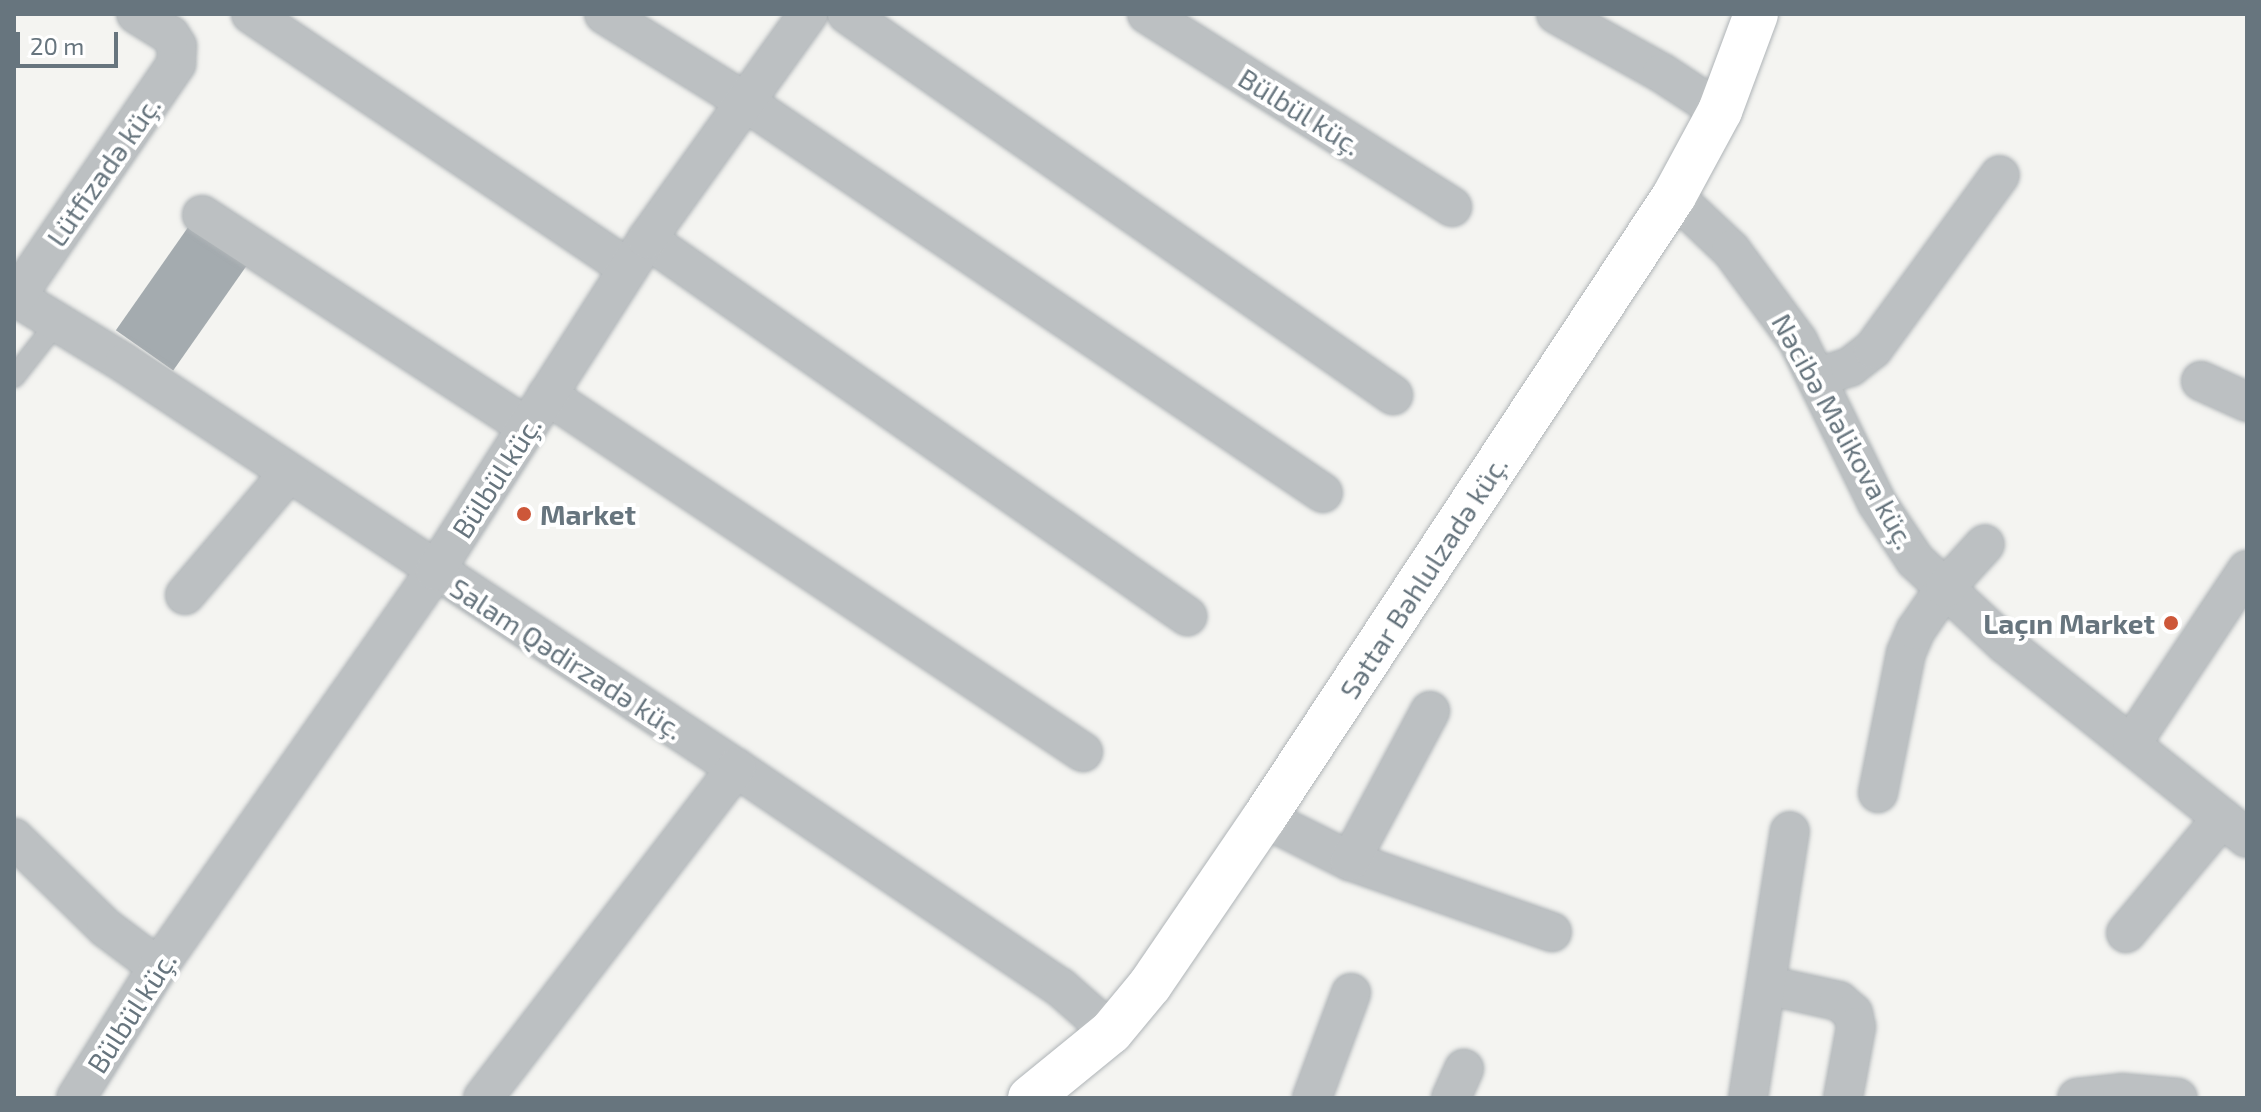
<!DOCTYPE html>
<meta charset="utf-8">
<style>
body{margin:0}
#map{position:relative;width:2261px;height:1112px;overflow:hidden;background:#f4f4f1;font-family:"Exo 2",sans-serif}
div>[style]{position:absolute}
.building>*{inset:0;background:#a4abaf;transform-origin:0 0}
.roads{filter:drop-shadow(0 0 2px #afb4b7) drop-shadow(0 0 2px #afb4b7)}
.lane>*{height:20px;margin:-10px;padding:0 10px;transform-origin:10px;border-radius:10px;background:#bcc0c2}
.street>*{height:38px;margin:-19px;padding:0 19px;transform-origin:19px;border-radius:19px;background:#bcc0c2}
.secondary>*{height:44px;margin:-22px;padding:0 22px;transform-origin:22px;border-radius:22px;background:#fff}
.dots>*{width:22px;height:22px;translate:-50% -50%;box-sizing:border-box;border:4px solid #fff;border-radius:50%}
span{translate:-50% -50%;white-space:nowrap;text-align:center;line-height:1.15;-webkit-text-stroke:8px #fff;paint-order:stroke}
.street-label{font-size:28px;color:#67757e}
.poi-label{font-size:28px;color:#67757e;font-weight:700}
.left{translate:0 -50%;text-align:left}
.right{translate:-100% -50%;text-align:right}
.frame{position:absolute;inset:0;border:16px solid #67757e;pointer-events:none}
.scale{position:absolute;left:16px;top:32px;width:102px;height:36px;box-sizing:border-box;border:4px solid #67757e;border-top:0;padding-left:10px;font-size:24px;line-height:28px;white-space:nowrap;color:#67757e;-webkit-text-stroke:6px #fff;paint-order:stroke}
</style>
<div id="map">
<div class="building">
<div style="left:191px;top:223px;width:70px;height:131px;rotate:35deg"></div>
</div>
<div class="roads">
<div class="lane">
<div style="left:14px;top:377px;width:71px;rotate:-51.8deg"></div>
</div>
<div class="street">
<div style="left:251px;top:14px;width:455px;rotate:34deg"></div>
<div style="left:604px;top:14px;width:165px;rotate:31.9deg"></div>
<div style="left:744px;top:101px;width:699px;rotate:34.1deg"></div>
<div style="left:847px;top:14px;width:666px;rotate:34.91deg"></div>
<div style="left:1147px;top:14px;width:361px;rotate:32.3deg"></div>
<div style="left:1556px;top:14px;width:121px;rotate:29.1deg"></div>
<div style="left:1662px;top:73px;width:69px;rotate:33.2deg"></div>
<div style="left:1674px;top:196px;width:79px;rotate:43.5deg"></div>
<div style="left:1731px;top:250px;width:113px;rotate:53.6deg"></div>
<div style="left:1798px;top:341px;width:180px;rotate:64deg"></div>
<div style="left:1877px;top:503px;width:69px;rotate:56.3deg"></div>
<div style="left:1915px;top:560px;width:123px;rotate:43deg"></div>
<div style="left:2005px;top:644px;width:310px;rotate:38.7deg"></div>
<div style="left:202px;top:215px;width:388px;rotate:33.1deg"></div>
<div style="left:647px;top:239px;width:659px;rotate:34.92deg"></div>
<div style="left:14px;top:296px;width:129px;rotate:31.3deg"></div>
<div style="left:124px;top:363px;width:734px;rotate:33.5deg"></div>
<div style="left:736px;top:768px;width:391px;rotate:34.1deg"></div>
<div style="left:1060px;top:987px;width:68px;rotate:41.4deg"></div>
<div style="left:16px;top:297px;width:283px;rotate:-55.5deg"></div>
<div style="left:176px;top:64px;width:18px;rotate:-87deg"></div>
<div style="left:177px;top:46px;width:13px;rotate:-122deg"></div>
<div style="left:170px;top:35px;width:40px;rotate:-148deg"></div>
<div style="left:1819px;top:377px;width:33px;rotate:-18deg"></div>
<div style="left:1850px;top:367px;width:29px;rotate:-38deg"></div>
<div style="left:1873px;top:349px;width:215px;rotate:-53.9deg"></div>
<div style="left:2201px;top:381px;width:51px;rotate:24.5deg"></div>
<div style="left:547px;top:395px;width:644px;rotate:33.67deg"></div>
<div style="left:185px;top:595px;width:160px;rotate:-49.6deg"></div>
<div style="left:2132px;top:743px;width:208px;rotate:-56.4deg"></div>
<div style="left:1878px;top:793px;width:143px;rotate:-78.7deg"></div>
<div style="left:1906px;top:653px;width:25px;rotate:-67deg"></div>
<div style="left:1916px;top:630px;width:51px;rotate:-55.4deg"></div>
<div style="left:1945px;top:588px;width:59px;rotate:-47.7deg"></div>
<div style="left:1264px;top:818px;width:96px;rotate:26.6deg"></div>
<div style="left:1350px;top:861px;width:214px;rotate:19.4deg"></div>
<div style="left:14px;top:838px;width:129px;rotate:44.4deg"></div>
<div style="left:106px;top:928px;width:65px;rotate:36.9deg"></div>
<div style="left:1350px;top:861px;width:170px;rotate:-61.9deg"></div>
<div style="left:2126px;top:933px;width:150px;rotate:-50.1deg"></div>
<div style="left:1766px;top:985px;width:75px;rotate:12.4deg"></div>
<div style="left:1839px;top:1001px;width:18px;rotate:41deg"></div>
<div style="left:1853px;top:1013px;width:14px;rotate:78deg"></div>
<div style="left:1856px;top:1027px;width:72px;rotate:100.4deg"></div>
<div style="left:76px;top:1098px;width:155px;rotate:-58deg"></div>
<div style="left:158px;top:967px;width:483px;rotate:-55deg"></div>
<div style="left:435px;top:571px;width:394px;rotate:-57.4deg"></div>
<div style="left:647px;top:239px;width:277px;rotate:-54.4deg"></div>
<div style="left:483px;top:1098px;width:416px;rotate:-52.5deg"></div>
<div style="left:1312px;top:1098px;width:112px;rotate:-69.6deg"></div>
<div style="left:1451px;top:1098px;width:32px;rotate:-66deg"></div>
<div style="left:1748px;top:1098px;width:270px;rotate:-81.1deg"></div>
<div style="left:2077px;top:1098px;width:45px;rotate:-6.3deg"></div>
<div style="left:2122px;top:1093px;width:56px;rotate:5.1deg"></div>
</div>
<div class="secondary">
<div style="left:1030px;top:1098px;width:104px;rotate:-39.2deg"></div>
<div style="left:1111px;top:1032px;width:61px;rotate:-50.3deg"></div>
<div style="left:1150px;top:985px;width:202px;rotate:-55.7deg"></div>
<div style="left:1264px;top:818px;width:745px;rotate:-56.61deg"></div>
<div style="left:1674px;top:196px;width:97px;rotate:-61.6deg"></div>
<div style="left:1720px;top:111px;width:103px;rotate:-69.6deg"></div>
</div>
</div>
<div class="dots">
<div style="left:524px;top:514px;background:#cd5739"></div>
<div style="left:2171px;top:623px;background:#cd5739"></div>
</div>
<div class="street-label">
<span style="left:1300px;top:111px;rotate:32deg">Bülbül küç.</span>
<span style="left:103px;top:171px;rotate:-55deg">Lütfizadə küç.</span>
<span style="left:1844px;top:431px;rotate:61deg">Nəcibə Məlikova küç.</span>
<span style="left:496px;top:477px;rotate:-57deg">Bülbül küç.</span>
<span style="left:1423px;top:577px;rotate:-57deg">Səttar Bəhlulzadə küç.</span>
<span style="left:567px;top:658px;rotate:33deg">Salam Qədirzadə küç.</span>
<span style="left:131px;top:1012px;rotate:-57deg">Bülbül küç.</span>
</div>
<div class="poi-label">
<span class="left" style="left:540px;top:514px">Market</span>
<span class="right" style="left:2155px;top:623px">Laçın Market</span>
</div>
<div class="frame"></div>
<div class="scale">20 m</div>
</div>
